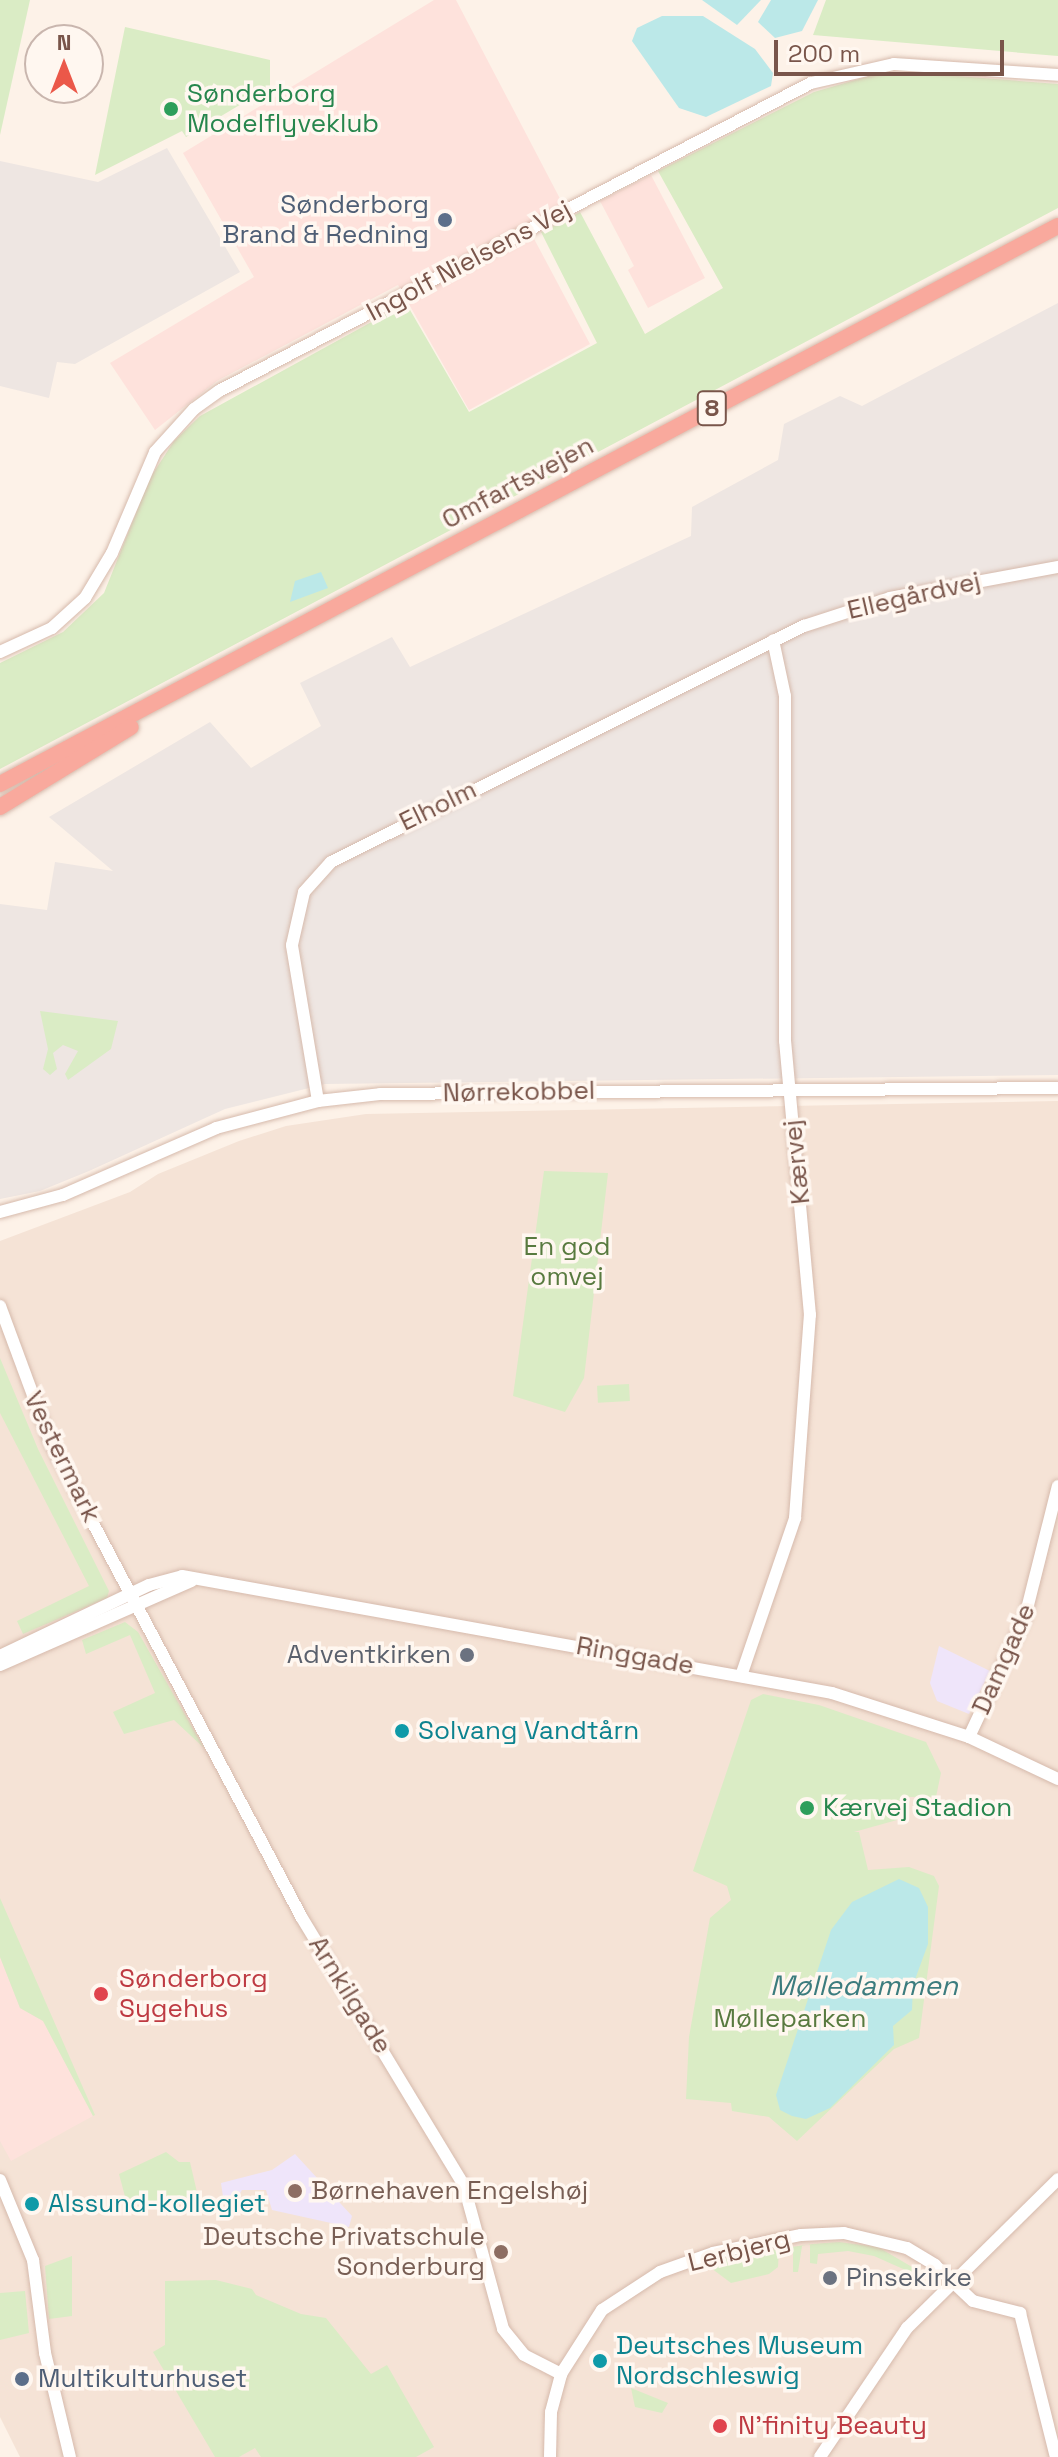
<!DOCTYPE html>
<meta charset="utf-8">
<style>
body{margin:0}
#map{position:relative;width:1058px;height:2457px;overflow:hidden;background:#fdf2e8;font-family:"Space Grotesk",sans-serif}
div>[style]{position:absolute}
.residential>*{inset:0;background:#f5e3d6}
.commercial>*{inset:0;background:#fee2dc}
.industrial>*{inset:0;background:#eee6e2}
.education>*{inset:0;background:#efe5fa}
.green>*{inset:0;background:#daecc5;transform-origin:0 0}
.water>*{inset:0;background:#bbe8e8}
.roads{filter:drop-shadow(0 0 2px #d6baac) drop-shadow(0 0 2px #d6baac)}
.secondary>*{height:12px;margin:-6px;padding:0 6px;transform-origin:6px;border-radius:6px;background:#fff}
.highway>*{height:16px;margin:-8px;padding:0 8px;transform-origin:8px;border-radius:8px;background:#f9a99d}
.dots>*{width:22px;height:22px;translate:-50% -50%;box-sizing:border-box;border:4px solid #fff7f0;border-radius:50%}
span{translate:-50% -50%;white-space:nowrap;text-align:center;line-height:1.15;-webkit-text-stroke:7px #fff7f0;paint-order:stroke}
.shield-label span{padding:2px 6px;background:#fff7f0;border:2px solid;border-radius:6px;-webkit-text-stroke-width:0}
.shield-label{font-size:24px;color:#79554a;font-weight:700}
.leisure-label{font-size:26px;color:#27864d}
.left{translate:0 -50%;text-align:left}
.service-label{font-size:26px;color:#4e5e75}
.right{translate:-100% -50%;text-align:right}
.street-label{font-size:26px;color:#79554a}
.park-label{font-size:26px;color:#587a3f}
.worship-label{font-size:26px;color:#5b616d}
.culture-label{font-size:26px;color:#0d838f}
.health-label{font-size:26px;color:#be3a42}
.education-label{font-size:26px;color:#785e54}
.water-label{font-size:28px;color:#3c7c7e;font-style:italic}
.north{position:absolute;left:24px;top:24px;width:80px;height:80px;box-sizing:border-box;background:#fff7f0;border:2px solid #c9b6ae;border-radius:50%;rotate:0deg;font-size:22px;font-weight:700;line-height:32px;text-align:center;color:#79554a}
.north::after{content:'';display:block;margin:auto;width:28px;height:36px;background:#eb5849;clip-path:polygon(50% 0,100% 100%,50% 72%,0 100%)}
.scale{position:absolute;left:774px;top:40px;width:230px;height:36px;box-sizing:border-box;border:4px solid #79554a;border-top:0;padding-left:10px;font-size:24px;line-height:28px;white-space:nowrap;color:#79554a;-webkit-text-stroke:6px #fff7f0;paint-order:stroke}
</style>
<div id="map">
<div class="residential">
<div style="clip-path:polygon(1058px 1101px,1058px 2457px,20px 2457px,0 2417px,0 1241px,130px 1192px,158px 1174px,239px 1141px,286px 1126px,366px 1114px)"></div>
</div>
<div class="commercial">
<div style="clip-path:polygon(434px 0,456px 0,568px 214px,532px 235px,590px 344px,469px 410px,398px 285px,217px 381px,155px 430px,110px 363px,254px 277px,183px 153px)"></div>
<div style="clip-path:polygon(651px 175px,705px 278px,648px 308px,628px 270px,634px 266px,600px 201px)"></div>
<div style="clip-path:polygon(0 1957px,20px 2008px,43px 2021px,93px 2116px,11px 2161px,0 2141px)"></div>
</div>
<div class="industrial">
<div style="clip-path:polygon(167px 148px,240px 272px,75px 364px,57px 362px,49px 398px,0 386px,0 161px,98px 182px)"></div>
<div style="clip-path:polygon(1058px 303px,1058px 1075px,325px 1084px,225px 1109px,89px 1171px,40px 1191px,0 1199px,0 904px,47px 910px,55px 862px,113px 871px,49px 817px,210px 722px,251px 768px,321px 726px,300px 683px,392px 637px,410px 667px,691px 536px,692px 507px,778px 460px,784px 424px,840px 396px,862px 406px)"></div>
</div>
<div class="education">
<div style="clip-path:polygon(939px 1646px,990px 1671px,969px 1714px,937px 1701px,930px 1683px)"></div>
<div style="clip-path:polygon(295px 2154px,352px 2216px,349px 2227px,272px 2210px,266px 2190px,242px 2190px,238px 2197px,223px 2197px,221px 2183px,272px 2170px)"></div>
</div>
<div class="green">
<div style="clip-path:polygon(0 0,30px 0,0 135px)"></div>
<div style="clip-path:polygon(826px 0,1058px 0,1058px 56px,813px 35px)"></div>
<div style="clip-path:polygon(125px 27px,270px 60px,270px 87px,186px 137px,182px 131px,95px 175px)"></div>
<div style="clip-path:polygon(920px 73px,1058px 84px,1058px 208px,0 769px,0 663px,63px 632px,104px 593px,150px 478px,174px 441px,200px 416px,406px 303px,469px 412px,597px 343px,541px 232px,580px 212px,645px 334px,723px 288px,658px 171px,814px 92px,869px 76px)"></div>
<div style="clip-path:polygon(40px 1011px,118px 1021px,111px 1049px,68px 1080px,65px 1074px,78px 1051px,63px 1045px,53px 1053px,57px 1069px,50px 1075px,43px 1069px,48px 1049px)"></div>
<div style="clip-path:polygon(544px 1171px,608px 1173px,584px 1378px,565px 1412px,513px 1396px)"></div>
<div style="clip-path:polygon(0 1358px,38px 1449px,109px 1591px,107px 1598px,23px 1634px,17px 1621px,89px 1586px,0 1413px)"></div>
<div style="left:629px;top:1384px;width:17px;height:32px;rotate:87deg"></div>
<div style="clip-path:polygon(125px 1622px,138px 1632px,204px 1748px,174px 1720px,124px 1734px,113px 1712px,155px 1693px,130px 1635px,86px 1654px,82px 1640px)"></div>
<div style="clip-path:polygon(763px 1694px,819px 1705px,926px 1742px,941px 1773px,936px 1797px,902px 1797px,897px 1820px,854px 1832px,859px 1832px,868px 1870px,909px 1867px,934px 1876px,939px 1886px,919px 2038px,894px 2049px,797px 2141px,769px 2117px,732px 2111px,731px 2103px,686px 2099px,689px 2037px,710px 1918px,731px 1900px,727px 1886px,693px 1871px,751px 1700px)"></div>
<div style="clip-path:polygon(0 1898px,95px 2115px,93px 2116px,43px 2021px,20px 2008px,0 1957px)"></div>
<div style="clip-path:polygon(166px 2152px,179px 2162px,190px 2162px,199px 2201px,127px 2204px,119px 2174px)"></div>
<div style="clip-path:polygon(839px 2242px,878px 2247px,924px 2274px,921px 2277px,874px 2256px,848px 2251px,818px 2254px,817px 2264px,810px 2263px,810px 2244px,802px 2246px,798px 2272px,793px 2272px,793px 2248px,779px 2249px,778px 2267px,769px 2274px,731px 2283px,711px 2268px,715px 2261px,742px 2254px,812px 2244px)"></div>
<div style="clip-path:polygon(72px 2256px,72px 2316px,49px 2319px,45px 2266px)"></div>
<div style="clip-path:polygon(216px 2280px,252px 2289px,256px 2295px,301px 2314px,326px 2318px,371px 2374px,387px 2365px,434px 2447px,416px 2457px,261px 2457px,255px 2448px,239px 2457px,215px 2457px,153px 2352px,165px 2345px,165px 2281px)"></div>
<div style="clip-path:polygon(25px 2291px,29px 2333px,0 2340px,0 2293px)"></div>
<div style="clip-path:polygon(631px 2388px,668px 2403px,662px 2413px,635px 2407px)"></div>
</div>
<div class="water">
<div style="clip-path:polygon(702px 0,761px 0,737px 25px)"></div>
<div style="clip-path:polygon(771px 0,818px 0,802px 31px,775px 38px,758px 22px)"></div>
<div style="clip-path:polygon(662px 16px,703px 16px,755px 49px,773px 73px,771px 86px,706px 117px,679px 108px,632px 41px,637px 28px)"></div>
<div style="clip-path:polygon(321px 572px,328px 588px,290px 602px,295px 581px)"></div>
<div style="clip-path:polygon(899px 1879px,919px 1888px,928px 1907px,928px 1944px,913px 1985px,912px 2010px,893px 2026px,894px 2045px,830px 2108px,806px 2119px,792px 2116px,780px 2110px,776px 2095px,831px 1930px,852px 1902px)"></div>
</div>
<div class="roads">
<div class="secondary">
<div style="left:0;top:652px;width:57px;rotate:-24.8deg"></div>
<div style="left:52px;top:628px;width:45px;rotate:-42.3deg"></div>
<div style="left:85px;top:598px;width:52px;rotate:-59deg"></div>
<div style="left:112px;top:553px;width:110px;rotate:-66.9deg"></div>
<div style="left:155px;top:452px;width:58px;rotate:-47.8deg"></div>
<div style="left:194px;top:409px;width:31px;rotate:-36deg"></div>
<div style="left:219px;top:391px;width:667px;rotate:-27.49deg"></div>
<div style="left:811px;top:83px;width:85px;rotate:-12.9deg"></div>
<div style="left:894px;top:64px;width:164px;rotate:3.8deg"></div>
<div style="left:318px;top:1101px;width:158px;rotate:-99.5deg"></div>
<div style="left:292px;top:945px;width:54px;rotate:-77.2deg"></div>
<div style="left:304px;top:892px;width:40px;rotate:-48deg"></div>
<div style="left:331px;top:862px;width:529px;rotate:-26.52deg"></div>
<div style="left:804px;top:626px;width:90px;rotate:-18deg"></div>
<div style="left:890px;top:598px;width:171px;rotate:-10.5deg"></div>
<div style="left:0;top:1212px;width:65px;rotate:-15.1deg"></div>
<div style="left:63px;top:1195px;width:167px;rotate:-23.6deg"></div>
<div style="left:216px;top:1128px;width:106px;rotate:-14.8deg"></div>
<div style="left:318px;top:1101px;width:62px;rotate:-6.4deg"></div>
<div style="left:380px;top:1094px;width:678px;rotate:-0.51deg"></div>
<div style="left:0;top:1306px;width:147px;rotate:69.7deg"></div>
<div style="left:51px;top:1444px;width:536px;rotate:62.1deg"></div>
<div style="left:302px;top:1918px;width:313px;rotate:58.8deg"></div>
<div style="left:464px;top:2186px;width:148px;rotate:74.7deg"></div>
<div style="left:503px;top:2329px;width:33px;rotate:51deg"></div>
<div style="left:524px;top:2355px;width:42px;rotate:27.2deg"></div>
<div style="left:0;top:1656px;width:165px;rotate:-25.5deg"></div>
<div style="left:149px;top:1585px;width:34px;rotate:-15deg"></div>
<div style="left:182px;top:1576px;width:660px;rotate:10.2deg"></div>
<div style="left:832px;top:1693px;width:144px;rotate:17.8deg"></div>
<div style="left:969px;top:1737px;width:98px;rotate:25.3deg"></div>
<div style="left:0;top:1665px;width:209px;rotate:-23.7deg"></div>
<div style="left:741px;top:1676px;width:167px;rotate:-71.1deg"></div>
<div style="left:795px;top:1518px;width:204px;rotate:-85.8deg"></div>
<div style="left:810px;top:1315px;width:275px;rotate:-95.2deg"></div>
<div style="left:785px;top:1041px;width:345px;rotate:-90deg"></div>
<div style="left:785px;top:696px;width:57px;rotate:-102.1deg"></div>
<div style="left:969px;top:1737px;width:132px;rotate:-65deg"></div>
<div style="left:1025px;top:1617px;width:135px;rotate:-75.9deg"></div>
<div style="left:0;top:2180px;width:87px;rotate:67.6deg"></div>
<div style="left:33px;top:2260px;width:94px;rotate:82.6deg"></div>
<div style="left:45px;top:2353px;width:107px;rotate:76.5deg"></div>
<div style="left:550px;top:2457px;width:45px;rotate:-88.7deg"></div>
<div style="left:551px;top:2412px;width:39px;rotate:-75deg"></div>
<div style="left:561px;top:2374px;width:76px;rotate:-57.4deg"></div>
<div style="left:602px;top:2310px;width:69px;rotate:-33.2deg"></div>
<div style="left:660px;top:2272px;width:56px;rotate:-19.7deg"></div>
<div style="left:713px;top:2253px;width:90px;rotate:-11.6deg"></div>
<div style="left:801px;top:2235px;width:43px;rotate:-2.7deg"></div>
<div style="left:844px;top:2233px;width:65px;rotate:13.4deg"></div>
<div style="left:907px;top:2248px;width:33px;rotate:31deg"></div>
<div style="left:935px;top:2265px;width:52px;rotate:43.5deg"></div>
<div style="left:973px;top:2301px;width:49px;rotate:14.3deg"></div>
<div style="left:1020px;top:2313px;width:148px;rotate:76deg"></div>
<div style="left:820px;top:2457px;width:156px;rotate:-56deg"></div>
<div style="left:907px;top:2328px;width:212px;rotate:-44.6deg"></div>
</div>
<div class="highway">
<div style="left:0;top:784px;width:1196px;rotate:-27.81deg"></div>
<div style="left:0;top:807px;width:153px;rotate:-31.4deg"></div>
</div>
</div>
<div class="dots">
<div style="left:171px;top:109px;background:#2e9e5b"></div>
<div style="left:445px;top:220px;background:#5c6f8a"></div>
<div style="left:467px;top:1655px;background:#6b7280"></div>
<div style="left:402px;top:1731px;background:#0f9aa8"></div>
<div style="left:807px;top:1808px;background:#2e9e5b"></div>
<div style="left:101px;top:1994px;background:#e0444e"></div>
<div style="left:295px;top:2191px;background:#8d6e63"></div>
<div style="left:32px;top:2204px;background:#0f9aa8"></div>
<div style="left:501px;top:2252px;background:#8d6e63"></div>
<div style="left:830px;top:2278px;background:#6b7280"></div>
<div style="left:600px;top:2361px;background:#0f9aa8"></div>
<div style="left:22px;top:2379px;background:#5c6f8a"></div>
<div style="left:720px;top:2426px;background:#e0444e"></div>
</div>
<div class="shield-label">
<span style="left:712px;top:408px">8</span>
</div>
<div class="leisure-label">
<span class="left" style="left:187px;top:109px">Sønderborg<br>Modelflyveklub</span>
<span class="left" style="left:823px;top:1808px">Kærvej Stadion</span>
</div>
<div class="service-label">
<span class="right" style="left:429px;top:220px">Sønderborg<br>Brand &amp; Redning</span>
<span class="left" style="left:38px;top:2379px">Multikulturhuset</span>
</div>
<div class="street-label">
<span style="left:469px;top:261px;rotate:-28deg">Ingolf Nielsens Vej</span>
<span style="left:518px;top:483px;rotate:-28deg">Omfartsvejen</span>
<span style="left:914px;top:596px;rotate:-13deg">Ellegårdvej</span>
<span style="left:438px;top:806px;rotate:-26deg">Elholm</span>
<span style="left:519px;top:1092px;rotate:-1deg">Nørrekobbel</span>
<span style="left:797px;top:1162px;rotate:-96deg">Kærvej</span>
<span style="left:62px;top:1457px;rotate:64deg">Vestermark</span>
<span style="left:635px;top:1656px;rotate:10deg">Ringgade</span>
<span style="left:1004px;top:1659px;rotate:-66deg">Damgade</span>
<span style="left:350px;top:1995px;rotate:58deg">Arnkilgade</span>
<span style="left:739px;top:2251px;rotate:-14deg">Lerbjerg</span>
</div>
<div class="park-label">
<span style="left:567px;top:1262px">En god<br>omvej</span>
<span style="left:790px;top:2019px">Mølleparken</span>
</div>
<div class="worship-label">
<span class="right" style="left:451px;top:1655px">Adventkirken</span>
<span class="left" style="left:846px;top:2278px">Pinsekirke</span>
</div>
<div class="culture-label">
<span class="left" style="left:418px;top:1731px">Solvang Vandtårn</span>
<span class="left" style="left:48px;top:2204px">Alssund-kollegiet</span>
<span class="left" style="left:616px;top:2361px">Deutsches Museum<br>Nordschleswig</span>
</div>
<div class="health-label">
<span class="left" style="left:119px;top:1994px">Sønderborg<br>Sygehus</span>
<span class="left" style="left:738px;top:2426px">N'finity Beauty</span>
</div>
<div class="education-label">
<span class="left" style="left:311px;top:2191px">Børnehaven Engelshøj</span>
<span class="right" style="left:485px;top:2252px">Deutsche Privatschule<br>Sonderburg</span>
</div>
<div class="water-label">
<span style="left:864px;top:1985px">Mølledammen</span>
</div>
<div class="north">N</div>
<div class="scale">200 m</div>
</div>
